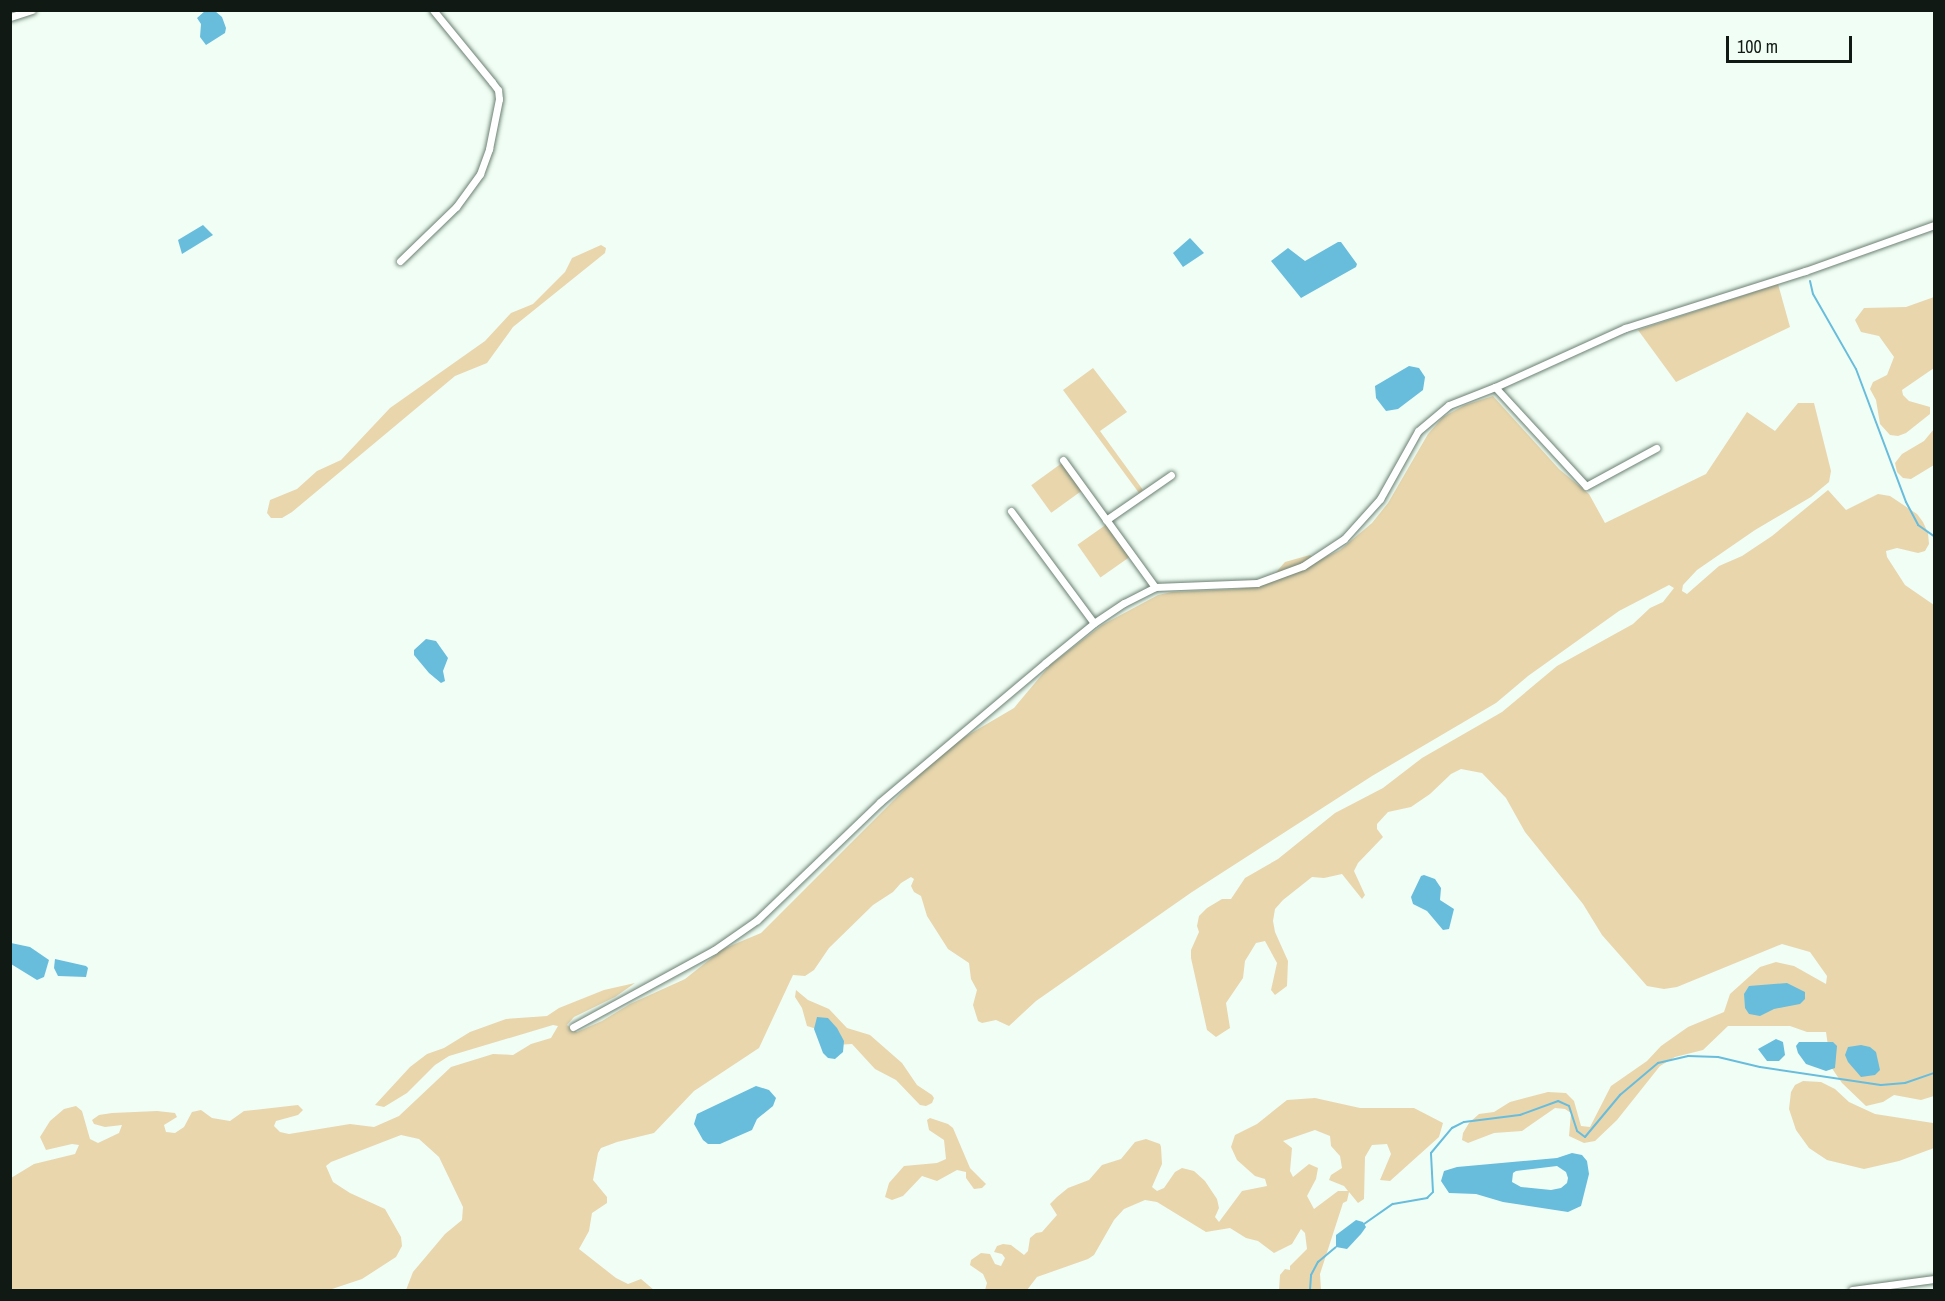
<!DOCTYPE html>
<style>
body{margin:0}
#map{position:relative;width:1945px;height:1301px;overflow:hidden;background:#f1fef5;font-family:"Archivo Narrow",sans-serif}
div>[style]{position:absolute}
.green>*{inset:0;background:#e9d6ad;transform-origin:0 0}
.water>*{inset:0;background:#68bddc}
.stream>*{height:2px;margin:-1px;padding:0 1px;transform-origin:1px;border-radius:1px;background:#68bddc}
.roads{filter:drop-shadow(0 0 2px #6b8072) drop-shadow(0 0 2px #6b8072)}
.minor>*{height:7px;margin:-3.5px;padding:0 3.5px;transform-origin:3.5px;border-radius:3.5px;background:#fff}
span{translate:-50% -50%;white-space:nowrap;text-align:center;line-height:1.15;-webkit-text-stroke:4.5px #f1fef5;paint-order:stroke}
.frame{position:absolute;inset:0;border:12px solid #111914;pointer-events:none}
.scale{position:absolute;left:1726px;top:36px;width:126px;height:27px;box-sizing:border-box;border:3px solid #111914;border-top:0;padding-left:8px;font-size:18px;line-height:21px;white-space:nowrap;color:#111914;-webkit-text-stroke:4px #f1fef5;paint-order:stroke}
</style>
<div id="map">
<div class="green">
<div style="clip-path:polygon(601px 245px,606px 248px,605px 253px,513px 327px,487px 363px,455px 376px,292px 512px,282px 518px,271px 518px,267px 513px,270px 500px,297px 489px,317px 471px,341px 460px,390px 408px,485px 341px,511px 313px,533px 304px,565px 272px,572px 258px)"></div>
<div style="clip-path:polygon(1778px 284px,1790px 327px,1676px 382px,1638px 330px)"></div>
<div style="clip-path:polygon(1934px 297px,1934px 368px,1902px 390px,1903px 395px,1909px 401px,1930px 407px,1930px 414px,1906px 433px,1898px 436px,1890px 435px,1880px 424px,1876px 400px,1870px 389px,1873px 382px,1887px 375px,1894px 357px,1879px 336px,1861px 332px,1855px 320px,1864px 308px,1906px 307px)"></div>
<div style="clip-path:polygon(1093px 368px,1127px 412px,1100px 431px,1143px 490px,1139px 493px,1063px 390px)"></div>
<div style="clip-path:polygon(1493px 396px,1559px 469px,1589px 494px,1605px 523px,1706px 474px,1747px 412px,1775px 431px,1798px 403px,1814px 403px,1831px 471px,1829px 482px,1811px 497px,1755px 530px,1697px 570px,1683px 585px,1682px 591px,1687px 594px,1719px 566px,1742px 556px,1772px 536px,1828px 490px,1846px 510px,1878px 494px,1890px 496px,1917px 514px,1923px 522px,1928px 533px,1929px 544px,1925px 551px,1918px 553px,1897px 548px,1886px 551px,1887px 557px,1905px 585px,1934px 605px,1934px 1096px,1921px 1100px,1894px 1095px,1883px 1102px,1866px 1106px,1842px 1083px,1831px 1067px,1826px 1032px,1807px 1032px,1790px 1026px,1728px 1026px,1703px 1050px,1675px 1057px,1660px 1066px,1617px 1120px,1595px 1141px,1584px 1143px,1569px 1136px,1571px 1113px,1565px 1109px,1555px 1108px,1522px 1131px,1494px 1133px,1468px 1143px,1462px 1140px,1463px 1133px,1469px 1123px,1479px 1114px,1494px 1112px,1510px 1102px,1548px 1092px,1566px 1093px,1574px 1101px,1581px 1126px,1590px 1127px,1611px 1086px,1647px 1061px,1661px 1046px,1688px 1027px,1724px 1012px,1730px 994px,1760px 967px,1776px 962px,1794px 966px,1826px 984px,1827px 976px,1810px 952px,1782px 944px,1677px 987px,1664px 989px,1647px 986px,1602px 935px,1583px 904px,1525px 832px,1506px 798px,1482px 773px,1461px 769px,1451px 774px,1430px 794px,1411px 807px,1388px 812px,1377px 824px,1377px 829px,1383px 837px,1358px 863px,1354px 871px,1365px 895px,1362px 899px,1342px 874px,1324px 878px,1312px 877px,1283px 900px,1275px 909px,1273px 921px,1275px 932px,1288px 961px,1287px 986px,1275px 995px,1271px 990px,1277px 963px,1265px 941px,1256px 943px,1245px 961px,1243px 978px,1226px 1003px,1230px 1028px,1216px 1037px,1207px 1030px,1191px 958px,1191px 950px,1199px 932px,1197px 926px,1199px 916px,1207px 908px,1222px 899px,1231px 899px,1245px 878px,1278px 859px,1335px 813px,1383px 788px,1422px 758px,1502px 712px,1557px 666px,1633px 624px,1650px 608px,1663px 602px,1674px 588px,1669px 585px,1619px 611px,1528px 676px,1496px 703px,1372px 776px,1192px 892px,1036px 1001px,1009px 1026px,996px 1020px,982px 1023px,978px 1021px,973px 1005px,977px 990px,971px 979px,969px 963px,948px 949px,927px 916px,921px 896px,914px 892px,911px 886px,914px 879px,911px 877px,901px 883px,893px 892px,873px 905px,829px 948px,814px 970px,805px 976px,793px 975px,759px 1048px,694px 1091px,654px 1133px,617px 1142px,601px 1148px,598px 1153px,593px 1180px,607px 1197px,607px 1203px,592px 1213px,589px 1231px,579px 1249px,616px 1278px,628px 1284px,641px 1279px,654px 1290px,406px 1290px,413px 1272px,445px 1234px,462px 1220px,463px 1207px,439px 1157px,419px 1139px,401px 1135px,331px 1162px,326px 1166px,333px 1182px,350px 1193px,385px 1209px,401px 1237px,402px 1246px,396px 1257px,362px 1279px,329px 1290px,11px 1290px,11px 1178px,34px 1164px,75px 1154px,79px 1145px,72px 1144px,46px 1150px,40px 1137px,50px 1121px,64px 1109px,76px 1106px,82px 1111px,90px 1139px,98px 1143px,119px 1133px,122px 1125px,105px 1127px,94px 1124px,92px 1120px,99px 1115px,112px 1113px,157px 1111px,175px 1113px,177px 1117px,164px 1125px,166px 1132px,175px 1133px,184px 1127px,192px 1112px,201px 1110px,212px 1118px,230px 1121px,244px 1111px,298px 1105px,303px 1110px,298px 1115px,276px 1121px,274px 1126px,280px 1132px,289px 1134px,350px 1124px,374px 1127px,399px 1116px,451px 1067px,493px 1054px,513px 1055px,531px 1044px,551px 1038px,558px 1026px,553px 1025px,449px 1056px,435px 1065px,407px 1093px,384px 1107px,375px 1105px,410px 1067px,427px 1054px,444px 1048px,470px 1032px,506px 1019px,547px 1016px,559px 1008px,604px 990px,635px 983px,615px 997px,574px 1017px,567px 1025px,577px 1032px,602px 1021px,630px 1004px,685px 979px,723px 949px,761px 933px,946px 748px,1014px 708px,1050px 665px,1102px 625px,1158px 595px,1172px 592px,1238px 589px,1267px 583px,1285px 562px,1310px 555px,1317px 561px,1340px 550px,1372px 523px,1388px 503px,1428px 434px,1443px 417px,1465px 405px)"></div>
<div style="clip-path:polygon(1934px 429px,1934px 465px,1911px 479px,1903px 478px,1897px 472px,1895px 463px,1902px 454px,1924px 441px)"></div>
<div style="left:1062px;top:463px;width:34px;height:38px;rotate:54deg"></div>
<div style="left:1107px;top:524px;width:40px;height:36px;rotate:55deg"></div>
<div style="clip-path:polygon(796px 990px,808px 1000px,829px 1009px,847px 1028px,870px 1035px,902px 1063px,917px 1085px,932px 1095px,934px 1098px,932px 1103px,926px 1106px,920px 1105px,896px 1080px,875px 1069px,852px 1044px,836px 1045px,820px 1030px,807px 1026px,802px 1008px,795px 997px)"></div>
<div style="clip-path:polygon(1803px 1081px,1821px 1082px,1835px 1089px,1849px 1102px,1875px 1114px,1933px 1123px,1934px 1148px,1899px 1161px,1864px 1169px,1827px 1160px,1809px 1148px,1796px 1130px,1789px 1109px,1791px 1092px,1795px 1085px)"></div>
<div style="clip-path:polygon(evenodd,1315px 1098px,1360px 1108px,1414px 1108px,1443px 1123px,1439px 1137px,1390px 1181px,1380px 1180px,1391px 1154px,1387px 1144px,1372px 1145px,1365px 1157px,1364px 1199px,1358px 1203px,1349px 1192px,1347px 1201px,1343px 1203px,1320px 1274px,1321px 1290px,1279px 1290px,1280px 1275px,1285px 1269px,1290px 1270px,1290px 1266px,1307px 1249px,1305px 1233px,1301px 1229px,1292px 1244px,1274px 1253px,1258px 1241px,1246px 1238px,1230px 1228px,1206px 1232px,1157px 1202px,1145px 1200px,1124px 1209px,1114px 1220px,1094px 1255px,1088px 1259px,1037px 1277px,1027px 1290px,985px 1290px,987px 1283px,983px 1274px,970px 1265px,971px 1260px,981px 1253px,990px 1254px,995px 1264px,1001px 1266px,1005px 1258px,1002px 1254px,994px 1252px,997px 1246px,1003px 1244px,1011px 1245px,1024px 1255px,1028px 1251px,1030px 1238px,1036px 1233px,1042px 1232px,1057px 1215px,1050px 1204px,1057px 1197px,1068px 1188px,1089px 1180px,1102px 1165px,1121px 1159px,1135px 1142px,1146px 1139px,1160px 1144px,1161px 1147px,1162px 1164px,1152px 1187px,1157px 1191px,1164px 1188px,1175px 1172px,1182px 1168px,1194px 1171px,1205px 1181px,1217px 1199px,1219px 1208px,1215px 1217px,1219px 1222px,1242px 1191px,1267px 1186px,1265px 1179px,1255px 1176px,1237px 1160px,1231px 1147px,1235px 1135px,1257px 1124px,1287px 1100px,1315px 1098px,1315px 1130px,1330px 1136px,1331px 1146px,1340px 1156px,1342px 1168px,1331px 1175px,1329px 1180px,1344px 1186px,1348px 1191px,1338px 1191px,1314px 1209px,1307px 1196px,1316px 1179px,1318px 1168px,1309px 1164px,1293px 1177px,1290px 1171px,1292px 1148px,1283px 1141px,1315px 1130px)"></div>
<div style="clip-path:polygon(930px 1118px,948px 1124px,953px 1128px,970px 1168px,986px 1184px,982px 1188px,974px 1189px,966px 1178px,966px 1172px,957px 1170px,937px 1181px,922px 1176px,903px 1196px,892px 1200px,885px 1197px,889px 1183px,904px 1166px,937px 1163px,946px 1159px,944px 1140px,929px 1130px,927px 1120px)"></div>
</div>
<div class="water">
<div style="clip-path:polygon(205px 11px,215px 11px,222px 17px,226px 28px,225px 33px,206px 45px,200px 37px,201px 24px,197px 18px)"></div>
<div style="clip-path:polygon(203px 225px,213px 235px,182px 254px,178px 240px)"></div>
<div style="clip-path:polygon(1190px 238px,1204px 253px,1183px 267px,1173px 253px)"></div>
<div style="clip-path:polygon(1338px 242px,1341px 242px,1357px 264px,1356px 267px,1301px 298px,1271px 261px,1288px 248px,1305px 261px)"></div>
<div style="clip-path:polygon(1409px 366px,1419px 368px,1425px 377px,1423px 390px,1398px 409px,1386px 411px,1376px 398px,1375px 386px)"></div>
<div style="clip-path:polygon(426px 639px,436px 641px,448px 658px,443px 671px,445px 681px,441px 683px,429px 673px,414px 655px,414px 650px)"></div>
<div style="clip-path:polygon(1424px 875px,1435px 879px,1441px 888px,1440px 900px,1454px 909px,1449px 929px,1443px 930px,1427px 911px,1413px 904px,1411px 897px,1421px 876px)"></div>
<div style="clip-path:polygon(11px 943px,30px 947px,49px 960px,44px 977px,37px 980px,11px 964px)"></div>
<div style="clip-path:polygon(55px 959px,86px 966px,88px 968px,86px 977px,58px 976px,54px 968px)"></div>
<div style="clip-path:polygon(1787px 983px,1805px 992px,1805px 999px,1800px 1004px,1774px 1009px,1760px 1016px,1749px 1014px,1745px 1008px,1744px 994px,1749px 986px)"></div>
<div style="clip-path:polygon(817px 1017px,828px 1018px,837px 1028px,844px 1041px,843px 1052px,835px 1059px,828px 1058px,823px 1053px,814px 1029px)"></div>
<div style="clip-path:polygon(1776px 1039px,1783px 1042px,1785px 1055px,1779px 1061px,1767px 1061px,1758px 1049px)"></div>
<div style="clip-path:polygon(1799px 1042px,1833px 1042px,1837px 1046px,1835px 1068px,1826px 1071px,1806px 1064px,1798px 1053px,1796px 1046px)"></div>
<div style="clip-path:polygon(1861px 1045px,1870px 1047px,1876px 1052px,1880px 1070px,1875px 1075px,1861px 1077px,1848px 1062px,1845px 1055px,1848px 1047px)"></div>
<div style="clip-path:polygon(756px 1086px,769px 1090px,776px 1098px,773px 1106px,757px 1119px,752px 1130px,720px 1144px,708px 1144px,703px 1140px,694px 1124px,697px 1114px)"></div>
<div style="clip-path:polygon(evenodd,1572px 1153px,1582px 1155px,1587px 1161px,1589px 1174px,1581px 1206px,1568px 1212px,1503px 1202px,1476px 1194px,1449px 1193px,1441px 1181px,1444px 1171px,1457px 1167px,1557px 1158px,1572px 1153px,1557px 1166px,1566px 1172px,1568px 1178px,1567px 1183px,1561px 1188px,1551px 1190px,1521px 1187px,1512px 1182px,1513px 1173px,1516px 1171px,1557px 1166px)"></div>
<div style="clip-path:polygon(1356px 1220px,1363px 1222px,1366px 1227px,1361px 1234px,1347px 1249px,1336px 1247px,1336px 1235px)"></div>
</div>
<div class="stream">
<div style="left:1810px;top:281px;width:13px;rotate:77deg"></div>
<div style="left:1813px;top:294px;width:86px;rotate:60.2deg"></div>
<div style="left:1856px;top:369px;width:142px;rotate:69.4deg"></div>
<div style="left:1906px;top:502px;width:26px;rotate:62deg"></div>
<div style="left:1918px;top:525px;width:19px;rotate:35deg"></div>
<div style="left:1364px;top:1224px;width:35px;rotate:-35deg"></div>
<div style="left:1393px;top:1204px;width:35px;rotate:-10deg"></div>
<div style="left:1427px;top:1198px;width:8px;rotate:-45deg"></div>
<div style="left:1433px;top:1192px;width:39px;rotate:-93deg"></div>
<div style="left:1431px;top:1153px;width:33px;rotate:-50deg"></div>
<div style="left:1452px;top:1128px;width:13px;rotate:-27deg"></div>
<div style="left:1464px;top:1122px;width:56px;rotate:-7.1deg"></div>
<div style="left:1520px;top:1115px;width:40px;rotate:-20.2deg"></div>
<div style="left:1558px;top:1101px;width:12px;rotate:24deg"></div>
<div style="left:1569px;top:1106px;width:26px;rotate:72deg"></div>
<div style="left:1577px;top:1131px;width:10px;rotate:37deg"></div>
<div style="left:1585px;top:1137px;width:55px;rotate:-50.2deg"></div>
<div style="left:1620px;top:1095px;width:50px;rotate:-40.1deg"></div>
<div style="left:1658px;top:1063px;width:31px;rotate:-13deg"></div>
<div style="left:1688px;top:1056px;width:30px;rotate:2deg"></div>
<div style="left:1718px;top:1057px;width:43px;rotate:13.4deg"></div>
<div style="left:1760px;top:1067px;width:122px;rotate:8.5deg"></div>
<div style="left:1881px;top:1085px;width:24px;rotate:-5deg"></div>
<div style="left:1905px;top:1083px;width:31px;rotate:-19deg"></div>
<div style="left:1310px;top:1290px;width:15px;rotate:-86deg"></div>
<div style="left:1311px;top:1275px;width:15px;rotate:-62deg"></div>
<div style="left:1318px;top:1262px;width:23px;rotate:-40deg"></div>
</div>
<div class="roads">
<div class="minor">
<div style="left:10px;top:17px;width:23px;rotate:-18deg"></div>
<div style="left:400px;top:261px;width:78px;rotate:-44deg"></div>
<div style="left:456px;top:207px;width:41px;rotate:-54deg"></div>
<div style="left:480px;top:174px;width:27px;rotate:-70deg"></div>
<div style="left:489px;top:149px;width:51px;rotate:-78.7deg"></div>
<div style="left:499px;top:99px;width:9px;rotate:-96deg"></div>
<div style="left:498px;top:90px;width:10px;rotate:-127deg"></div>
<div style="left:492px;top:82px;width:93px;rotate:-129.3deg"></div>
<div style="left:1495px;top:387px;width:134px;rotate:47.4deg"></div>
<div style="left:1586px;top:486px;width:80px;rotate:-28.5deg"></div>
<div style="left:1063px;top:460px;width:157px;rotate:54.1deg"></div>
<div style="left:1011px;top:511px;width:139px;rotate:53.5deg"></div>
<div style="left:1106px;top:520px;width:79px;rotate:-34.7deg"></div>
<div style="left:573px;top:1027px;width:161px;rotate:-28.6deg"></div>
<div style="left:714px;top:950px;width:52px;rotate:-34.9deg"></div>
<div style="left:757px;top:920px;width:170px;rotate:-43.8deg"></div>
<div style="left:880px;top:802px;width:216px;rotate:-40.1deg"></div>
<div style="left:1045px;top:663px;width:63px;rotate:-39.2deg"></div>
<div style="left:1094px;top:623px;width:36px;rotate:-34deg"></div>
<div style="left:1124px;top:603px;width:35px;rotate:-27deg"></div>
<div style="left:1155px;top:587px;width:102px;rotate:-2.2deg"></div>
<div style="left:1257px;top:583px;width:49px;rotate:-20.3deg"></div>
<div style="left:1303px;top:566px;width:49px;rotate:-33.4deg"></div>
<div style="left:1344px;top:539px;width:54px;rotate:-48deg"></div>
<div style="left:1380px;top:499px;width:78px;rotate:-60.8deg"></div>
<div style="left:1418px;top:431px;width:40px;rotate:-40deg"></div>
<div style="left:1449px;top:405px;width:49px;rotate:-21.4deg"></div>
<div style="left:1495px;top:387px;width:143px;rotate:-24.4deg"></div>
<div style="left:1625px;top:328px;width:189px;rotate:-17.6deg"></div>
<div style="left:1805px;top:271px;width:137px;rotate:-19.6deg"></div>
<div style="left:1852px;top:1290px;width:83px;rotate:-7.6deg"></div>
</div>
</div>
<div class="frame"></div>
<div class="scale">100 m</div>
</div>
